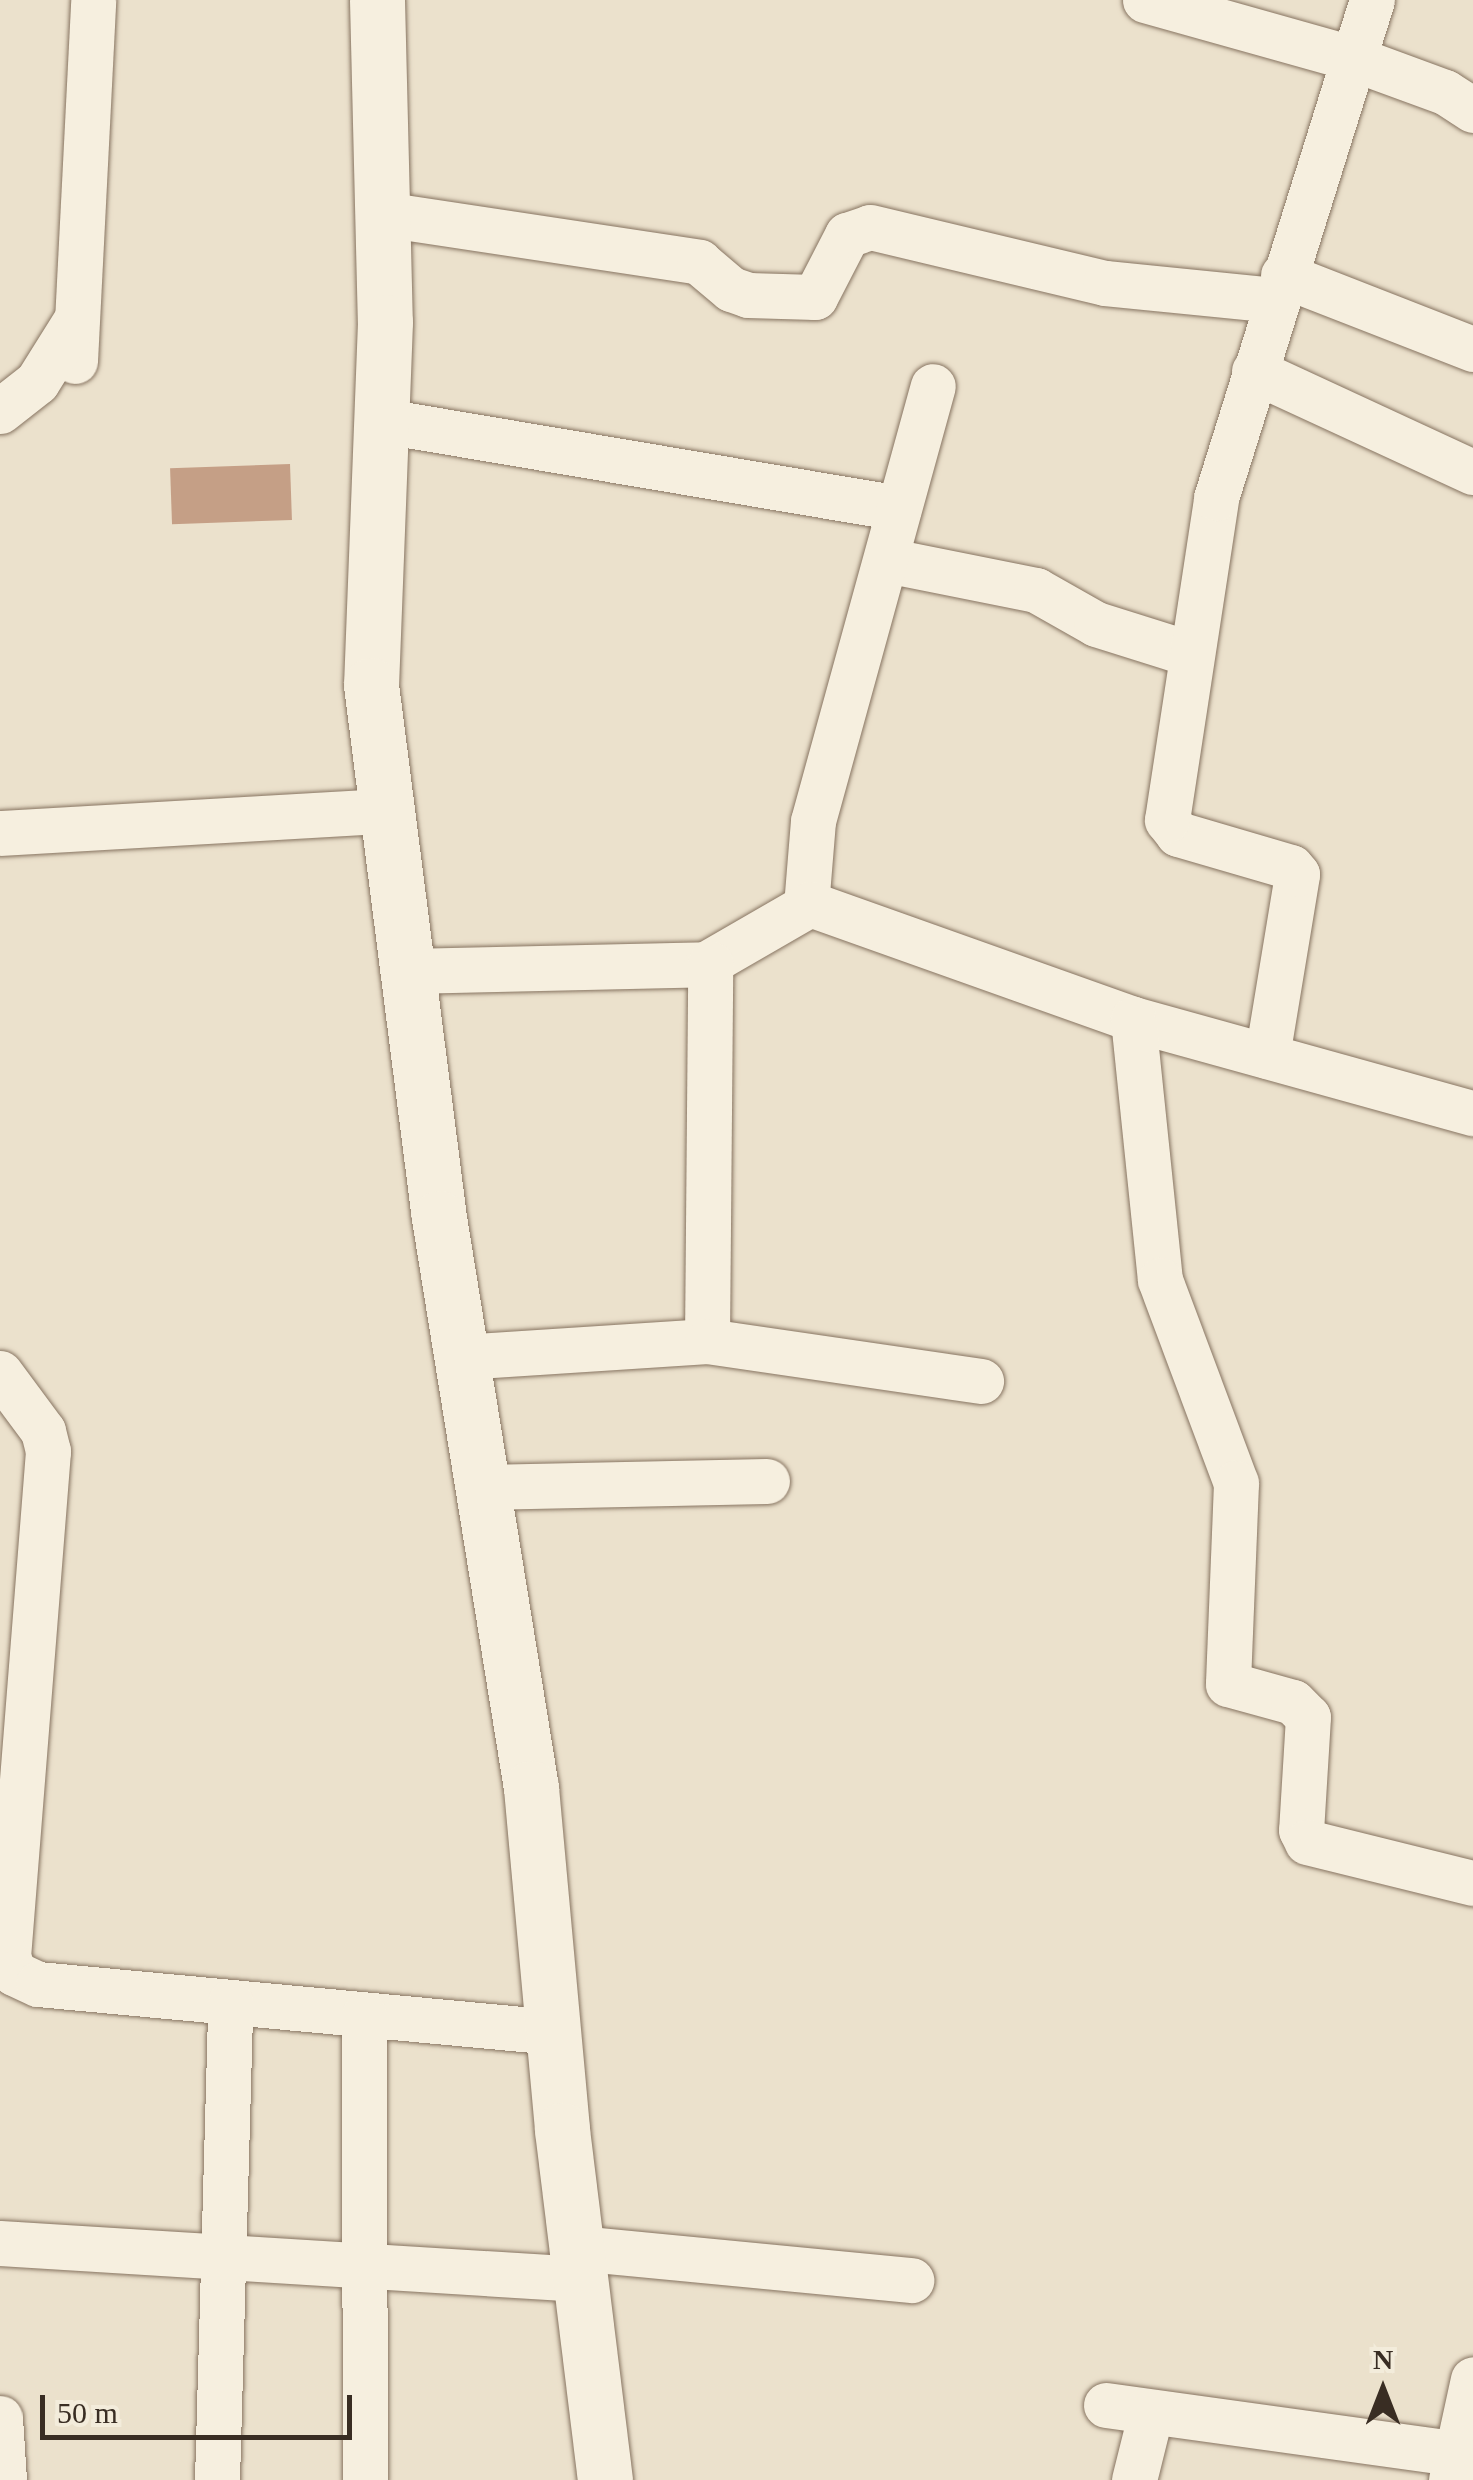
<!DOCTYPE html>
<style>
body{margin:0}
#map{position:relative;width:1473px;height:2480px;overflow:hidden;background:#ebe1cc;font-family:"Times New Roman",serif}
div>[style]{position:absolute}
.building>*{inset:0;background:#c59f86;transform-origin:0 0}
.roads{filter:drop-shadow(0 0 2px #877461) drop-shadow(0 0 2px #877461)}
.minor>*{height:45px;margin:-22.5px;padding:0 22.5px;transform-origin:22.5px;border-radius:22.5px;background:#f6efdf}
.tertiary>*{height:55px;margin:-27.5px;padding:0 27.5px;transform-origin:27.5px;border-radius:27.5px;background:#f6efdf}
span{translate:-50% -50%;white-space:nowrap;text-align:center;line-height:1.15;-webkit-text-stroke:9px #f3ecdb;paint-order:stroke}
.north{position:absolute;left:1333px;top:2340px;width:100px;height:100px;-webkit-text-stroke:8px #f3ecdb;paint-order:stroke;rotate:0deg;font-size:28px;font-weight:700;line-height:40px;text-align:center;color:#392d23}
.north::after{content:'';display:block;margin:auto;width:35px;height:45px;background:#392d23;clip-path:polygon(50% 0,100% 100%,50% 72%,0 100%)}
.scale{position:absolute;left:40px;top:2395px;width:312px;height:45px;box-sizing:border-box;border:5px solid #392d23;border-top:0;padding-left:12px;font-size:30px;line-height:35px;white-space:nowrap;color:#392d23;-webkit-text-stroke:8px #f3ecdb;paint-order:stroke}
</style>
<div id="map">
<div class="building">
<div style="left:290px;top:464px;width:56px;height:120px;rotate:88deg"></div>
</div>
<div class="roads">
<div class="minor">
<div style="left:1145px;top:0;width:215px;rotate:15.7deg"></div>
<div style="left:1352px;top:58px;width:99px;rotate:20.1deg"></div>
<div style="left:1445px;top:92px;width:33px;rotate:33deg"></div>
<div style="left:383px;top:214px;width:320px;rotate:8.6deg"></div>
<div style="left:699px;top:262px;width:42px;rotate:40.2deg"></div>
<div style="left:731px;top:289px;width:18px;rotate:19deg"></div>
<div style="left:748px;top:295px;width:67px;rotate:1.7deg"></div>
<div style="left:815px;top:297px;width:70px;rotate:-62.7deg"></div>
<div style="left:847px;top:235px;width:24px;rotate:-19deg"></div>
<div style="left:870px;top:227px;width:242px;rotate:13.4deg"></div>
<div style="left:1105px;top:283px;width:172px;rotate:5.7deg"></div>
<div style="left:1283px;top:275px;width:204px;rotate:21.3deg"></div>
<div style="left:75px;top:361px;width:361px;rotate:-87.1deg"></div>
<div style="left:1254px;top:371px;width:241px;rotate:24.8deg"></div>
<div style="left:0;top:411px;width:47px;rotate:-38.1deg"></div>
<div style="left:37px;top:382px;width:75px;rotate:-58deg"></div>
<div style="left:378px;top:420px;width:528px;rotate:9.59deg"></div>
<div style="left:886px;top:560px;width:153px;rotate:11.3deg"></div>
<div style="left:1036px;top:590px;width:69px;rotate:29.5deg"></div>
<div style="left:1096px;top:624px;width:100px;rotate:17.5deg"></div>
<div style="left:0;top:833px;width:388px;rotate:-3.3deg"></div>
<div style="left:806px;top:906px;width:85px;rotate:-85.3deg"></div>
<div style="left:813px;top:821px;width:451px;rotate:-74.6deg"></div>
<div style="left:408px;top:971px;width:298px;rotate:-1.3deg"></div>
<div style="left:706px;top:964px;width:120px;rotate:-30deg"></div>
<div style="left:810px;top:904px;width:343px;rotate:19.6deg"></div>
<div style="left:1133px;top:1019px;width:353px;rotate:15.5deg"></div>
<div style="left:1133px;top:1019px;width:262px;rotate:84.1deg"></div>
<div style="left:1160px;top:1280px;width:217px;rotate:69.5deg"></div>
<div style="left:1236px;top:1483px;width:201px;rotate:92.3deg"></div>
<div style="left:1228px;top:1684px;width:67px;rotate:15.5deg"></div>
<div style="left:1293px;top:1702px;width:21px;rotate:45deg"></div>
<div style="left:1308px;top:1717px;width:113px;rotate:93.5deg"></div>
<div style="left:1301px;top:1830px;width:13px;rotate:63deg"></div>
<div style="left:1307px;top:1842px;width:171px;rotate:13.9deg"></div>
<div style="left:1267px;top:1056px;width:184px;rotate:-80.6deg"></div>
<div style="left:1297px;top:874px;width:9px;rotate:-131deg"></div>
<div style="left:1291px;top:867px;width:118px;rotate:-163.7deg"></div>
<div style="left:1178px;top:834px;width:18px;rotate:-128deg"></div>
<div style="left:1167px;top:820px;width:326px;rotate:-81.3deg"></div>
<div style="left:1216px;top:498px;width:522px;rotate:-72.61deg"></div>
<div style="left:707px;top:1341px;width:378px;rotate:-89.5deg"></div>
<div style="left:461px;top:1357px;width:247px;rotate:-3.7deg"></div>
<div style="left:707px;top:1341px;width:277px;rotate:8.3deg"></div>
<div style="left:0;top:1373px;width:72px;rotate:53.4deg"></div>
<div style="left:43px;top:1431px;width:21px;rotate:76deg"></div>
<div style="left:48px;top:1451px;width:508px;rotate:94.52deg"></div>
<div style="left:8px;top:1957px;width:17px;rotate:69deg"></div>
<div style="left:14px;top:1973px;width:26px;rotate:25deg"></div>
<div style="left:38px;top:1984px;width:518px;rotate:5.31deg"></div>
<div style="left:482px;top:1487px;width:285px;rotate:-1.2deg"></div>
<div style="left:364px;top:2015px;width:465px;rotate:89.9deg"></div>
<div style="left:0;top:2243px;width:582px;rotate:3.55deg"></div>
<div style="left:577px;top:2248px;width:336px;rotate:5.5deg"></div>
<div style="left:1106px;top:2405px;width:357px;rotate:7.9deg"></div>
<div style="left:0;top:2418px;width:62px;rotate:86.3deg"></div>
<div style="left:217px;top:2480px;width:478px;rotate:-88.4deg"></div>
<div style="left:1134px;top:2480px;width:70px;rotate:-76deg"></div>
<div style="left:1451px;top:2480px;width:103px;rotate:-77.7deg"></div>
</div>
<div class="tertiary">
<div style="left:377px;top:0;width:322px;rotate:88.6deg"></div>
<div style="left:385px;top:322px;width:363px;rotate:92.2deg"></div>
<div style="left:371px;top:685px;width:537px;rotate:82.73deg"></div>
<div style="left:439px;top:1218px;width:577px;rotate:80.83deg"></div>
<div style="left:531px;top:1788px;width:343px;rotate:84.8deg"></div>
<div style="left:562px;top:2130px;width:353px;rotate:83deg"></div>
</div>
</div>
<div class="north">N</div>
<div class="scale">50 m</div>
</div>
